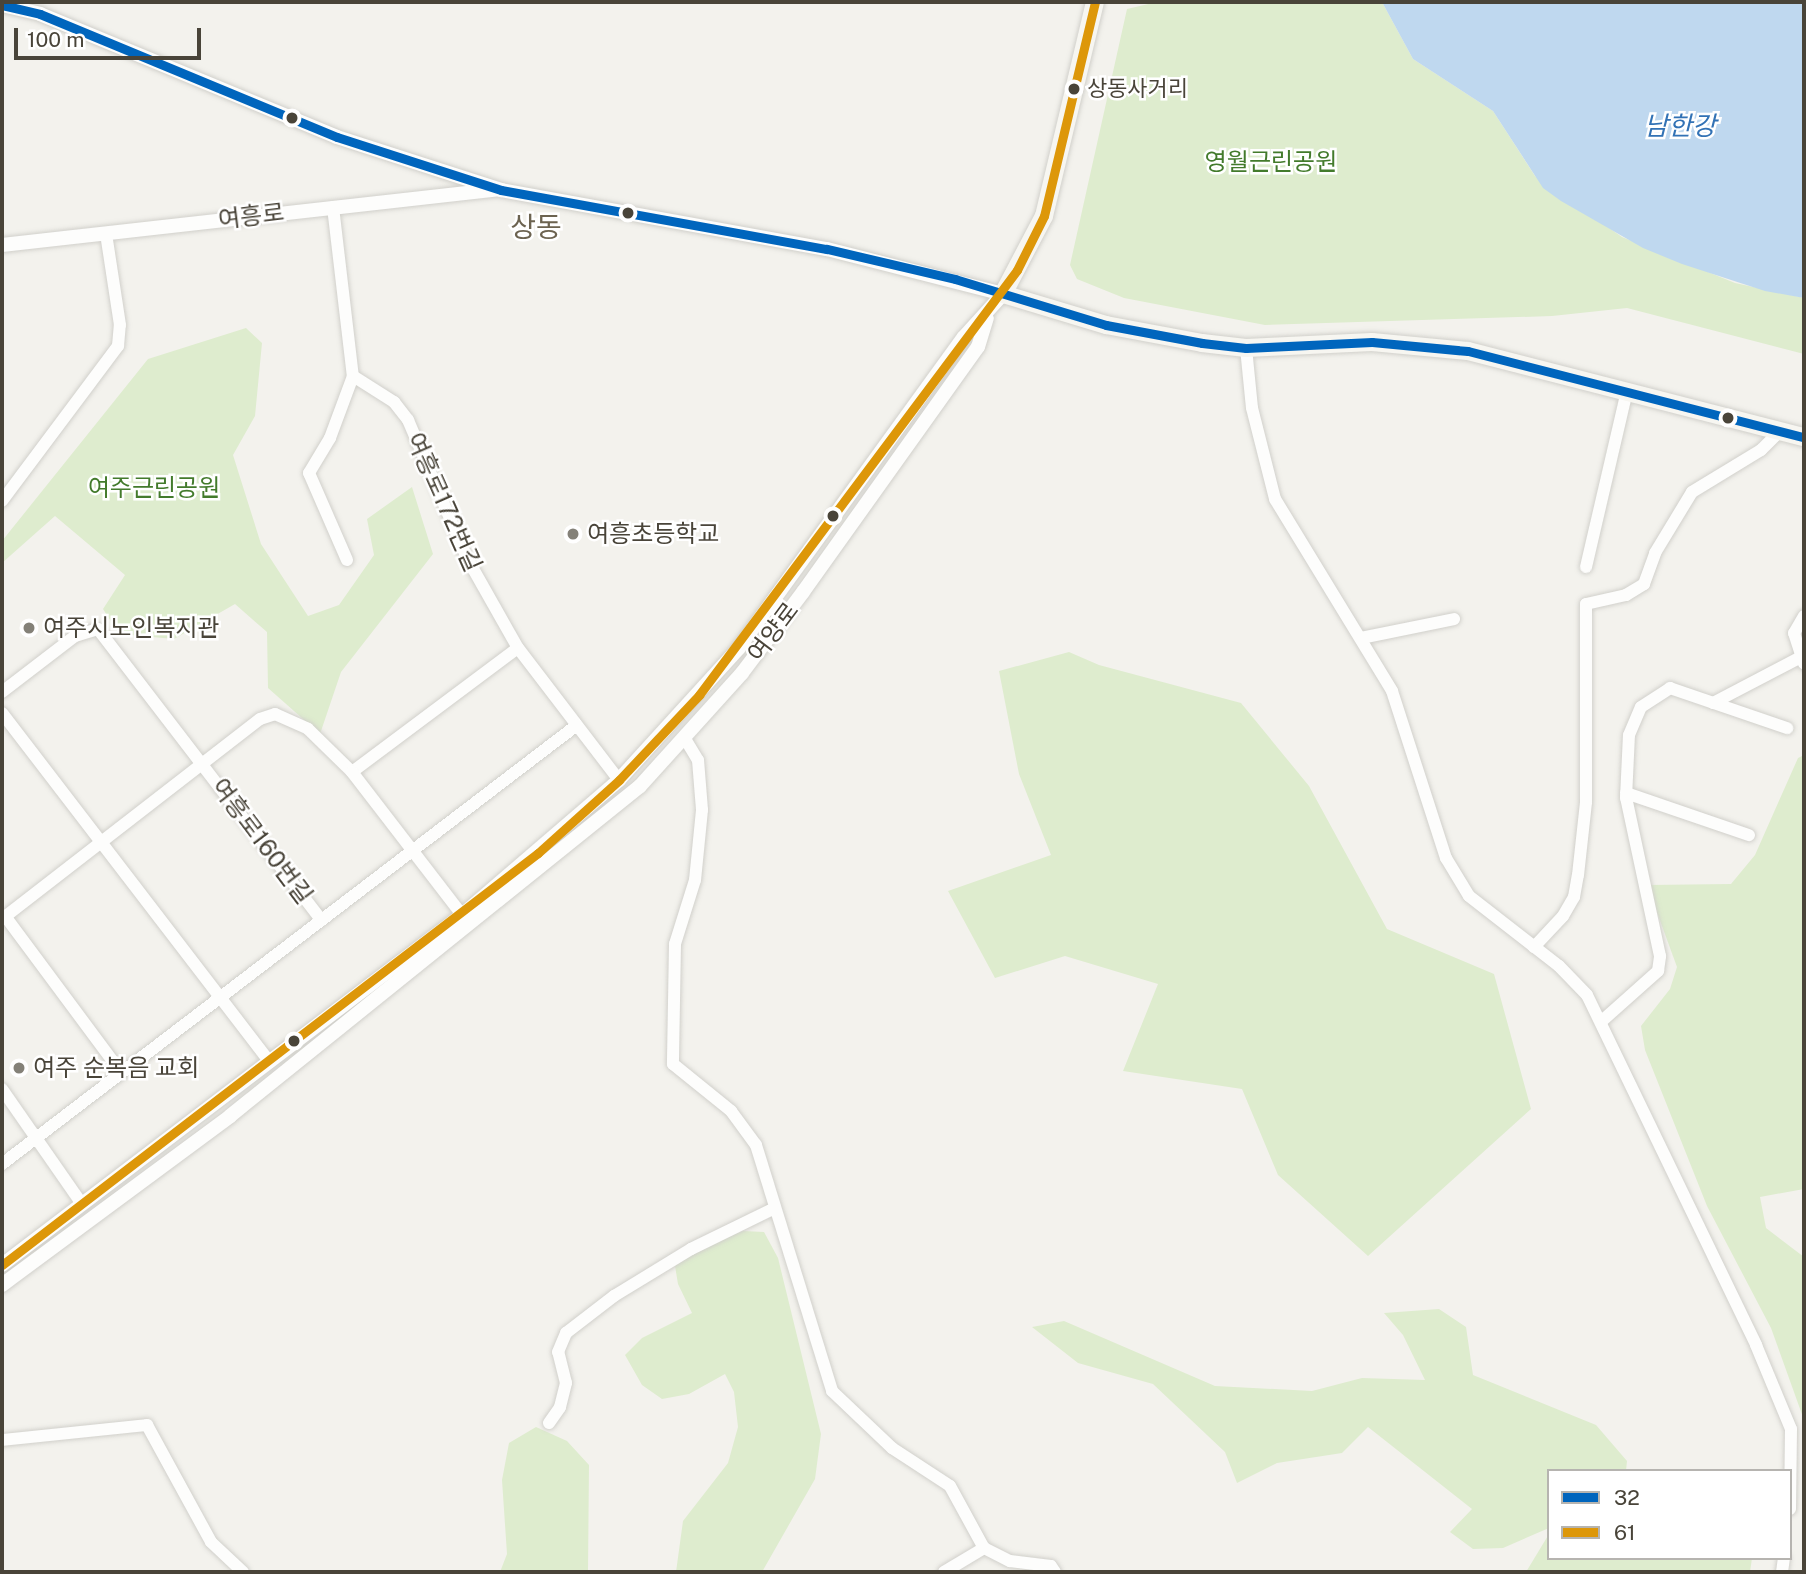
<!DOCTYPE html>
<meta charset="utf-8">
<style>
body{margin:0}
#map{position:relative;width:1806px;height:1574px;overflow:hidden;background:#f3f2ed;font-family:"Public Sans","Noto Sans KR",sans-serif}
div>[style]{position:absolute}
.green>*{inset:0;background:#deecce}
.water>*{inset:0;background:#bfd8ef}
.roads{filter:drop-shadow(0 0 2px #d1d0cb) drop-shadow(0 0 2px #d1d0cb)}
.minor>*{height:12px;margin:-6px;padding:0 6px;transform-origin:6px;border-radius:6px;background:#fdfdfc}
.tertiary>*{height:14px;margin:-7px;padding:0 7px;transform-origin:7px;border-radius:7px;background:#fdfdfc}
.secondary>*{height:18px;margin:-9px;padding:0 9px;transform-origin:9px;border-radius:9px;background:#f7f6f1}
.bus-1>*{height:9px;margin:-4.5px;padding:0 4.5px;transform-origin:4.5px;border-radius:4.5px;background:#0065bd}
.bus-2>*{height:9px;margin:-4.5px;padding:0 4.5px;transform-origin:4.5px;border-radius:4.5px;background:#dd9709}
.dots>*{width:19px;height:19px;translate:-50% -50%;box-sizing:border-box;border:4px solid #fff;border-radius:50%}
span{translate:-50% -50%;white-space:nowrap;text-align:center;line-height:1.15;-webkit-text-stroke:5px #fff;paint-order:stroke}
.bus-label{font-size:22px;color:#494439}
.left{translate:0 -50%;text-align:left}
.park-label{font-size:24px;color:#437b2c}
.street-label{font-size:24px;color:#494439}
.poi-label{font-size:24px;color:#494439}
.water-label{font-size:26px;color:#3272b5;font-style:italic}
.quarter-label{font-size:28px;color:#6c6350}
.frame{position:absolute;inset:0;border:4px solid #494439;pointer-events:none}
.legend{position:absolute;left:1547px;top:1469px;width:245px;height:91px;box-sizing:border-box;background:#fff;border:2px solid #b6b4b0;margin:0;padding:9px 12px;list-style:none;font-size:21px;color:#494439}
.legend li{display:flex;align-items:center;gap:14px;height:35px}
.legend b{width:35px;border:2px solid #b6b4b0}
.scale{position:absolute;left:14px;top:28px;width:187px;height:32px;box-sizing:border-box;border:4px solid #494439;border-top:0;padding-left:9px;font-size:21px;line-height:24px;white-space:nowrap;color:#494439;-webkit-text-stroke:5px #fff;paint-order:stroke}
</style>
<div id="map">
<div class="green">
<div style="clip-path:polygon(1157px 2px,1382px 2px,1413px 59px,1493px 111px,1535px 176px,1622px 237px,1735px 283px,1804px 298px,1804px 354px,1627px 308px,1552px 316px,1265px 325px,1124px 298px,1077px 279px,1070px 265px,1127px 9px)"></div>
<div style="clip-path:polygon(246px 328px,262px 343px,255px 416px,233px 455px,261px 544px,308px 616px,339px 605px,374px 555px,367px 519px,412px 487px,433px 554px,341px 672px,320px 734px,268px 688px,267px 632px,235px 604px,174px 639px,119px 634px,103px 609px,125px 575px,55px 516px,2px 563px,2px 541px,148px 359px)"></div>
<div style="clip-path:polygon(1069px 652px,1099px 665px,1241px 703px,1309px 786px,1387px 929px,1494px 974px,1531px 1109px,1368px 1256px,1278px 1175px,1242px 1089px,1123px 1071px,1158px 984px,1065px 956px,995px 978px,948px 891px,1051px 855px,1019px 774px,999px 671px)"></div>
<div style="clip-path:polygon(1804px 755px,1804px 1189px,1760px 1197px,1766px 1228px,1804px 1257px,1804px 1420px,1771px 1328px,1707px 1206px,1645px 1050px,1641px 1026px,1670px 989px,1677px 967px,1647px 885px,1731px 884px,1755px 855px,1798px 758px)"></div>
<div style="clip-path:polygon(743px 1231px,764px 1232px,778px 1258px,821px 1434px,815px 1479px,762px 1572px,676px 1572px,683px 1521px,728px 1463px,738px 1427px,734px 1392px,725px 1374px,689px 1394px,662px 1399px,642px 1385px,625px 1355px,642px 1338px,692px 1313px,678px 1284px,675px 1266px,706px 1245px)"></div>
<div style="clip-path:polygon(1439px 1309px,1466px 1327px,1473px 1375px,1596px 1425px,1627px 1461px,1626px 1471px,1549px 1471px,1549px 1528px,1503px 1548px,1473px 1549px,1450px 1532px,1472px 1509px,1368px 1427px,1342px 1453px,1277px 1463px,1237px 1483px,1225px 1452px,1153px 1384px,1078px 1363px,1032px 1327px,1064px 1321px,1215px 1386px,1312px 1391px,1362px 1378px,1425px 1380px,1403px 1335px,1384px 1313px)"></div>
<div style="clip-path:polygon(536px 1427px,567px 1441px,589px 1465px,588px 1572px,500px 1572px,507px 1554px,502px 1480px,509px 1443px)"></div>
<div style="clip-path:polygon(1549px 1534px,1549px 1558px,1752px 1558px,1750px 1572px,1526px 1572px)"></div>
</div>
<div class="water">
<div style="clip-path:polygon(1382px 2px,1804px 2px,1804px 298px,1765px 291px,1682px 264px,1643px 248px,1561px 201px,1543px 188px,1493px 111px,1413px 59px)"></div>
</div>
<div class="roads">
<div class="minor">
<div style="left:333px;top:207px;width:170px;rotate:83.3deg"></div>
<div style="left:353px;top:376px;width:49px;rotate:32.4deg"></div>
<div style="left:394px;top:402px;width:23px;rotate:52deg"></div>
<div style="left:408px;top:420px;width:150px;rotate:66.9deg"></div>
<div style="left:467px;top:558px;width:103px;rotate:60.5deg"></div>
<div style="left:518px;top:648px;width:166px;rotate:52.6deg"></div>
<div style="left:1246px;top:348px;width:60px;rotate:84.3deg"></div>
<div style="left:1252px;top:408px;width:94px;rotate:75.8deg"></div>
<div style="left:1275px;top:499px;width:225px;rotate:58.6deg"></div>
<div style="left:1392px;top:691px;width:176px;rotate:72.1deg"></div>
<div style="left:1446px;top:858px;width:44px;rotate:58.8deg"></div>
<div style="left:1469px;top:896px;width:114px;rotate:37.9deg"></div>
<div style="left:1559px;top:966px;width:40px;rotate:46deg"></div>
<div style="left:1587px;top:995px;width:389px;rotate:64.2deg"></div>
<div style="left:1756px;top:1345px;width:91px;rotate:67.4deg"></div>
<div style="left:1791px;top:1429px;width:80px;rotate:90.7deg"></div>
<div style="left:2px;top:501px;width:194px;rotate:-53.2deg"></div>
<div style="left:118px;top:346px;width:21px;rotate:-85deg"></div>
<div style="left:120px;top:325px;width:93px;rotate:-98.7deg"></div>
<div style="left:347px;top:560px;width:95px;rotate:-113.6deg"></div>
<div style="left:309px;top:473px;width:41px;rotate:-59deg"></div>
<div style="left:330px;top:438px;width:66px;rotate:-69.6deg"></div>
<div style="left:1586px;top:567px;width:181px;rotate:-76.9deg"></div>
<div style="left:1804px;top:616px;width:20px;rotate:120deg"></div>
<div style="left:1794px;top:633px;width:32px;rotate:72deg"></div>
<div style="left:1361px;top:638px;width:95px;rotate:-11.5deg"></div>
<div style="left:2px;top:692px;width:92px;rotate:-37.5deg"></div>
<div style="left:75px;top:636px;width:24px;rotate:-17deg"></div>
<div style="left:98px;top:629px;width:367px;rotate:52.5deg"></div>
<div style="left:1713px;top:703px;width:99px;rotate:-27.6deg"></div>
<div style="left:2px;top:713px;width:440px;rotate:52.5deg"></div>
<div style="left:684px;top:737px;width:27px;rotate:59deg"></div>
<div style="left:698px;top:760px;width:50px;rotate:85.4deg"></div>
<div style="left:702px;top:810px;width:70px;rotate:95.7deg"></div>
<div style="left:695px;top:880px;width:67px;rotate:107.4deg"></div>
<div style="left:675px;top:944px;width:120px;rotate:91deg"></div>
<div style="left:673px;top:1064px;width:75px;rotate:39deg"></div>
<div style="left:731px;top:1111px;width:42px;rotate:53.7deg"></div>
<div style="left:756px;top:1145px;width:257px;rotate:72.8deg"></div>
<div style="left:832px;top:1391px;width:83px;rotate:43.5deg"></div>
<div style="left:892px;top:1448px;width:69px;rotate:33.2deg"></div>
<div style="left:950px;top:1486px;width:71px;rotate:61.3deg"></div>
<div style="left:984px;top:1548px;width:29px;rotate:27deg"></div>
<div style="left:1010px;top:1561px;width:41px;rotate:7deg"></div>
<div style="left:1051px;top:1566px;width:7px;rotate:56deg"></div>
<div style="left:352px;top:772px;width:207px;rotate:-36.8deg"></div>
<div style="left:1626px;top:793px;width:130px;rotate:18.9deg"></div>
<div style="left:5px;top:916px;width:194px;rotate:53.4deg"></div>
<div style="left:2px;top:919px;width:326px;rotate:-37.8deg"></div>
<div style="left:260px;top:719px;width:16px;rotate:-18deg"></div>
<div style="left:275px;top:714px;width:36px;rotate:24deg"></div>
<div style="left:308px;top:729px;width:62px;rotate:44.3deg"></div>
<div style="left:352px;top:772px;width:180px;rotate:52.4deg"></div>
<div style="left:1534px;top:947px;width:42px;rotate:-46.9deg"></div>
<div style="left:1563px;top:916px;width:22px;rotate:-60deg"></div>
<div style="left:1574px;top:897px;width:22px;rotate:-80deg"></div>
<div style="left:1578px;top:875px;width:73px;rotate:-83.7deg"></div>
<div style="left:1586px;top:802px;width:198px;rotate:-90deg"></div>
<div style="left:1586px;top:604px;width:41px;rotate:-12.7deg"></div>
<div style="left:1626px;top:595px;width:21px;rotate:-31deg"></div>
<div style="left:1644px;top:584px;width:33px;rotate:-70deg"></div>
<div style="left:1655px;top:553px;width:71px;rotate:-58.8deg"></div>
<div style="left:1692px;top:492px;width:81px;rotate:-31.3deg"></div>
<div style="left:1761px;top:450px;width:28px;rotate:-45deg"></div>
<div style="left:1603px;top:1020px;width:74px;rotate:-41.7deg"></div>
<div style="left:1658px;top:971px;width:15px;rotate:-82deg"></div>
<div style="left:1660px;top:956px;width:162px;rotate:-102.1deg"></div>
<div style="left:1626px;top:798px;width:63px;rotate:-87.3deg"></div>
<div style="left:1629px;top:735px;width:30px;rotate:-67deg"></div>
<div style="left:1641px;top:707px;width:35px;rotate:-33deg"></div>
<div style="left:1670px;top:688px;width:124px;rotate:18.9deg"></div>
<div style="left:2px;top:1089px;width:140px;rotate:55.2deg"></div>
<div style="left:2px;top:1164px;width:723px;rotate:-37.36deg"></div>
<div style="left:549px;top:1423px;width:19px;rotate:-55deg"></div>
<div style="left:560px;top:1407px;width:25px;rotate:-76deg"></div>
<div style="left:566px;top:1383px;width:32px;rotate:-104deg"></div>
<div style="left:558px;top:1352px;width:21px;rotate:-67deg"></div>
<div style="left:566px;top:1333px;width:61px;rotate:-37.6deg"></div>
<div style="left:614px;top:1296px;width:90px;rotate:-31.4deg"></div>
<div style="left:691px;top:1249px;width:93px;rotate:-26deg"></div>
<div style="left:2px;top:1440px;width:146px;rotate:-5.9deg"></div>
<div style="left:147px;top:1425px;width:133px;rotate:61.3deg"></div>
<div style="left:211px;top:1542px;width:44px;rotate:43.2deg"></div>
<div style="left:944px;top:1572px;width:47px;rotate:-31deg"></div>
<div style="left:1782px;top:1572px;width:14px;rotate:-82deg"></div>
</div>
<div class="tertiary">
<div style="left:2px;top:5px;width:39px;rotate:13deg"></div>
<div style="left:40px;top:14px;width:321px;rotate:22.5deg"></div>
<div style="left:337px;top:137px;width:172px;rotate:17.9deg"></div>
<div style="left:501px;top:190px;width:331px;rotate:10.3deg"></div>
<div style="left:827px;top:249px;width:182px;rotate:14.3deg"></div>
<div style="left:1003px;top:294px;width:59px;rotate:132.3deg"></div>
<div style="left:963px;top:338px;width:382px;rotate:125.9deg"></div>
<div style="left:739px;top:648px;width:178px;rotate:132.3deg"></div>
<div style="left:619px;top:780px;width:207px;rotate:139.3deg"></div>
<div style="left:462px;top:915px;width:578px;rotate:142.73deg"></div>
<div style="left:2px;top:245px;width:497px;rotate:-6.4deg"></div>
<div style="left:2px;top:1285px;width:284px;rotate:-36.5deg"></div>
<div style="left:230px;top:1116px;width:526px;rotate:-38.83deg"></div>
<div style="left:640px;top:786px;width:152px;rotate:-47.9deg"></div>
<div style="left:742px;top:673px;width:101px;rotate:-53deg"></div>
<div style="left:803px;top:592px;width:301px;rotate:-54.5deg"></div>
<div style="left:978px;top:347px;width:30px;rotate:-73deg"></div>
</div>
<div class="secondary">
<div style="left:1095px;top:2px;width:220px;rotate:103.4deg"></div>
<div style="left:1044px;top:216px;width:88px;rotate:117.7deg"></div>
<div style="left:1003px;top:294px;width:108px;rotate:16.8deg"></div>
<div style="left:1106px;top:325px;width:98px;rotate:10.6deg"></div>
<div style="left:1202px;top:343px;width:44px;rotate:6.5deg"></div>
<div style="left:1246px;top:348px;width:126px;rotate:-2.7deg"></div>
<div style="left:1372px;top:342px;width:96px;rotate:5.4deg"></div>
<div style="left:1468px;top:351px;width:347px;rotate:14.4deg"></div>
</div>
</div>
<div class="bus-1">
<div style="left:2px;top:5px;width:39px;rotate:13deg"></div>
<div style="left:40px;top:14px;width:321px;rotate:22.5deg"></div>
<div style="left:337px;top:137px;width:172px;rotate:17.9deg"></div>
<div style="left:501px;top:190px;width:331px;rotate:10.3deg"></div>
<div style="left:827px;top:249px;width:131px;rotate:13.2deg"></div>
<div style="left:955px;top:279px;width:158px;rotate:16.9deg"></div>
<div style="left:1106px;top:325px;width:98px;rotate:10.6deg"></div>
<div style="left:1202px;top:343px;width:44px;rotate:6.5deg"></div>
<div style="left:1246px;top:348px;width:126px;rotate:-2.7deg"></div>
<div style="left:1372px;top:342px;width:96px;rotate:5.4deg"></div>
<div style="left:1468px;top:351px;width:347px;rotate:14.4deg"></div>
</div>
<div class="bus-2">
<div style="left:2px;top:1265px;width:676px;rotate:-37.55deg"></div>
<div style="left:538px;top:853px;width:109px;rotate:-42deg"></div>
<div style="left:619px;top:780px;width:117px;rotate:-46.7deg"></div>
<div style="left:699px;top:695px;width:531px;rotate:-53.19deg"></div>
<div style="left:1017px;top:270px;width:60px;rotate:-63.4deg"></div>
<div style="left:1044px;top:216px;width:220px;rotate:-76.6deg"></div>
</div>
<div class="dots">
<div style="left:1074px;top:89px;background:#494439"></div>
<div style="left:292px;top:118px;background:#494439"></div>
<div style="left:628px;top:213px;background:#494439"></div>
<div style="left:1728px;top:418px;background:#494439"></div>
<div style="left:833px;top:516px;background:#494439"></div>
<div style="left:573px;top:534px;background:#848178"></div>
<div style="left:29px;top:628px;background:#848178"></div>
<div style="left:294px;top:1041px;background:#494439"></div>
<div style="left:19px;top:1068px;background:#848178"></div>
</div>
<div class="bus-label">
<span class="left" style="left:1087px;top:89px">상동사거리</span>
</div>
<div class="park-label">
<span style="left:1271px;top:162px">영월근린공원</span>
<span style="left:154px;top:488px">여주근린공원</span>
</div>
<div class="street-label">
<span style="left:251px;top:216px;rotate:-7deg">여흥로</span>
<span style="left:444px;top:502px;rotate:66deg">여흥로172번길</span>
<span style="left:773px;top:632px;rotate:-53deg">여양로</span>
<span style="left:262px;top:841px;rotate:53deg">여흥로160번길</span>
</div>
<div class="poi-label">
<span class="left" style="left:587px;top:534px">여흥초등학교</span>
<span class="left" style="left:43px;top:628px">여주시노인복지관</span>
<span class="left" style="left:33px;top:1068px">여주 순복음 교회</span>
</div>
<div class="water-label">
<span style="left:1680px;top:126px">남한강</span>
</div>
<div class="quarter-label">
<span style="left:536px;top:227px">상동</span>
</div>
<div class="frame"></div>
<ul class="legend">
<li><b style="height:9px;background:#0065bd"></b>32</li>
<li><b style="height:9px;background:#dd9709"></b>61</li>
</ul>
<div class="scale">100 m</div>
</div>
